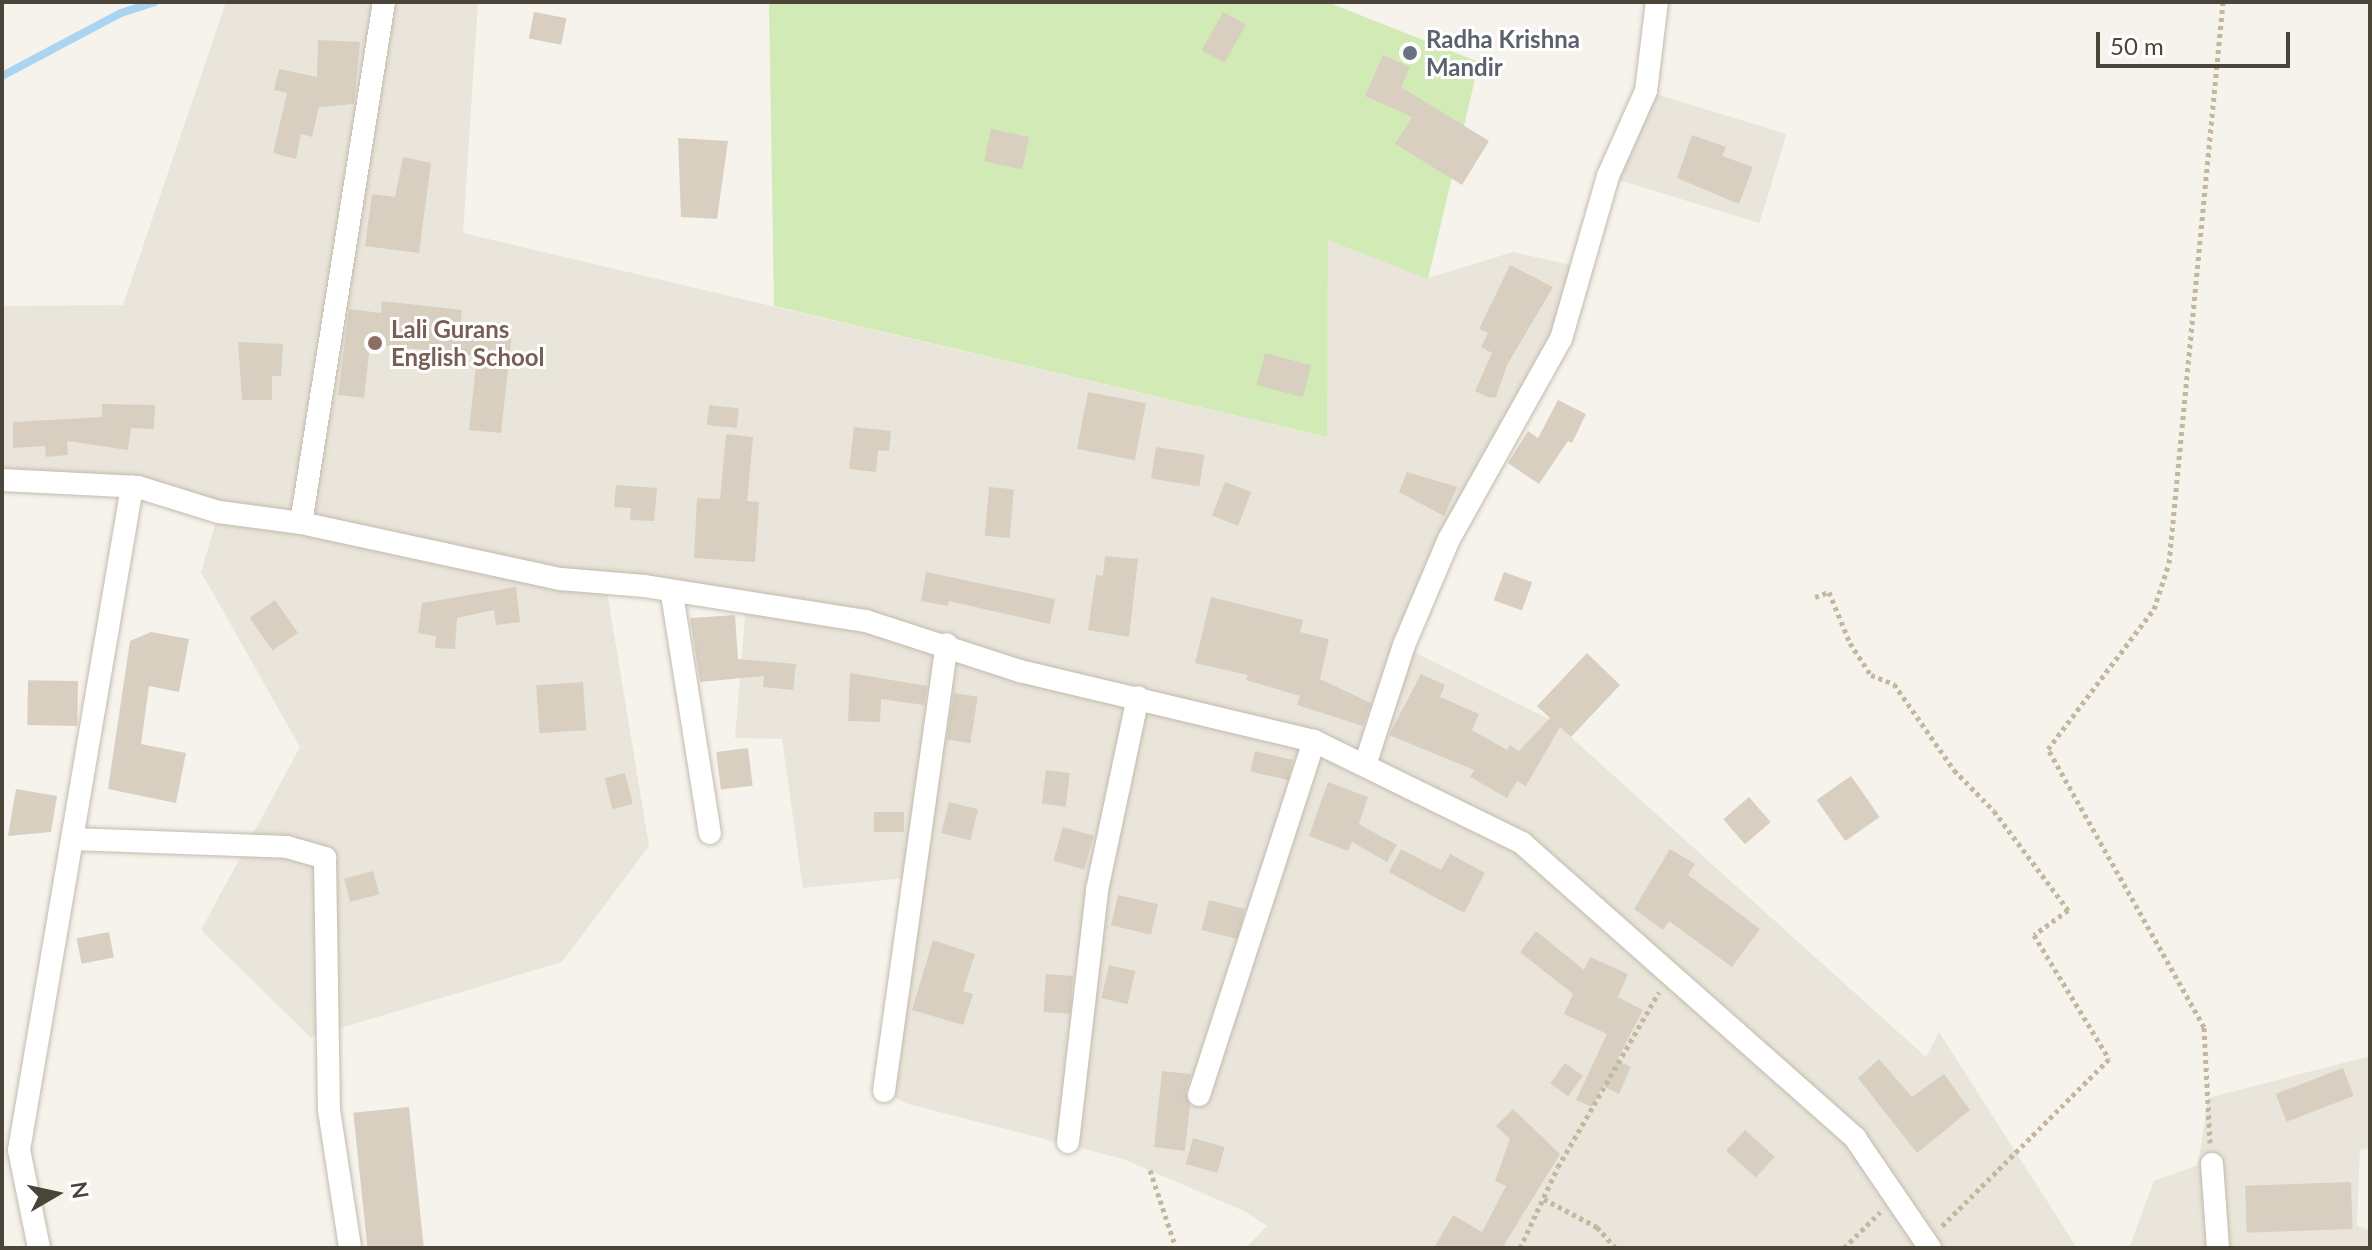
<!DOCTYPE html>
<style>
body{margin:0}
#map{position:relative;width:2372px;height:1250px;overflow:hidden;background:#f6f3ec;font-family:Lato,sans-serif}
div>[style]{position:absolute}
.residential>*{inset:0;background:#eae5da;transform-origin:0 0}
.green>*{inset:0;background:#d2eab5}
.stream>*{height:8px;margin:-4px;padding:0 4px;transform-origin:4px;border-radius:4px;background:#a9d4f2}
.building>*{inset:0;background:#d8cfc1;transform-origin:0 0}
.path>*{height:5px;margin-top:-2.5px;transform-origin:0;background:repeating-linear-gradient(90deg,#c4b79f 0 4px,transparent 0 8px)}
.roads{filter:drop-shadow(0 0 2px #c2bbae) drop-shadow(0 0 2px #c2bbae)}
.street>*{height:22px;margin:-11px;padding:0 11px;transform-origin:11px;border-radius:11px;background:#fff}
.dots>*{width:22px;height:22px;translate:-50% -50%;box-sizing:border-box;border:4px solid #fff;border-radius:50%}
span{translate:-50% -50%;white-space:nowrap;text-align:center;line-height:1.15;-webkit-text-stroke:6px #fff;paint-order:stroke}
.worship-label{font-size:24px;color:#5b616d;font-weight:700}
.left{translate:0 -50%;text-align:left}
.education-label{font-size:24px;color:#785e54;font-weight:700}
.frame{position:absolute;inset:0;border:4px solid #4b4439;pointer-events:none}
.north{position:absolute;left:16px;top:1154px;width:80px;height:80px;-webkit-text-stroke:6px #fff;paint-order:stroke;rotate:81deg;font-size:22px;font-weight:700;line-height:32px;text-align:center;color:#4b4439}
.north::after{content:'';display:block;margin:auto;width:28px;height:36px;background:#4b4439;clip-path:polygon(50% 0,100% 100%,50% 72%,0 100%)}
.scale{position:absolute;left:2096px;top:32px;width:194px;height:36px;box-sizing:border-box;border:4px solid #4b4439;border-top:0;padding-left:10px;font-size:24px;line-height:28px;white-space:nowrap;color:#4b4439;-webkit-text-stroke:6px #fff;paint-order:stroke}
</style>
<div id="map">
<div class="residential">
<div style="clip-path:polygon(226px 2px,478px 2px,463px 233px,1326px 437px,1328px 239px,1428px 278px,1513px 252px,1584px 268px,1408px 649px,1553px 721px,1926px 1057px,1939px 1032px,2077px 1248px,1246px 1248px,1267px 1226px,1244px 1211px,1123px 1159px,908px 1104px,884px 1091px,916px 877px,803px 888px,782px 739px,735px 738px,746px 604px,606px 586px,649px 846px,562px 962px,310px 1037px,201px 930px,300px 747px,201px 572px,219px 512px,138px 487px,2px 480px,2px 306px,123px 305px)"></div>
<div style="left:1646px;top:91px;width:147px;height:93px;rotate:17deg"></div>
<div style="clip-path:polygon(2370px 1056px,2370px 1148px,2360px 1150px,2357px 1225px,2370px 1231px,2370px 1248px,2129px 1248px,2154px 1181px,2198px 1165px,2208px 1098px)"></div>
</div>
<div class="green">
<div style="clip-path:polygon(769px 2px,1327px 2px,1479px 62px,1428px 279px,1328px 240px,1327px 437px,774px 306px)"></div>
</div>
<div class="stream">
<div style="left:2px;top:76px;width:135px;rotate:-27.9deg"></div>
<div style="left:121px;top:13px;width:35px;rotate:-18deg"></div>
</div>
<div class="building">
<div style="left:534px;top:12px;width:33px;height:27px;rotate:11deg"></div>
<div style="left:1223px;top:12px;width:26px;height:44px;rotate:29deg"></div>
<div style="clip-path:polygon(318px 40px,360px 42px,354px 104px,319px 107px,312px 137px,301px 134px,296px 159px,273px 153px,287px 93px,274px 90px,279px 69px,317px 77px)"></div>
<div style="clip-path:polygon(1383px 55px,1410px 67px,1401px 87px,1489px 141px,1462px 185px,1395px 144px,1412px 117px,1365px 96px)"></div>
<div style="left:991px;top:129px;width:39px;height:33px;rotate:12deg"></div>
<div style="clip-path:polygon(1692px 135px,1726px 147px,1722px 156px,1753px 167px,1739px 204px,1677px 178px)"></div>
<div style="clip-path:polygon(678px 138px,728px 141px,717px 219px,681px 217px)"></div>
<div style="clip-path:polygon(403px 157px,431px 163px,419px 253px,365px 246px,372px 194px,395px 197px)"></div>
<div style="clip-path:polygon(1510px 265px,1553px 287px,1507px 365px,1496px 397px,1490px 398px,1475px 391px,1492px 353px,1481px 347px,1488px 333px,1479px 329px)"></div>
<div style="clip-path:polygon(382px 301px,462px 310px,460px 328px,512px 334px,501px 433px,469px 430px,477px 356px,370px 344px,364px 398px,338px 395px,349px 309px,381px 313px)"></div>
<div style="clip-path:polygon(238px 342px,283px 344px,281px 376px,272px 376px,272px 400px,242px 400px)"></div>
<div style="left:1265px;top:353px;width:48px;height:33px;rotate:15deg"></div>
<div style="left:1088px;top:392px;width:59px;height:58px;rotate:11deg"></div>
<div style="clip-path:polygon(1558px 400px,1586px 414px,1572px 443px,1568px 441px,1539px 484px,1508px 463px,1528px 431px,1538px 438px)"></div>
<div style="clip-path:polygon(102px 404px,155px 405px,154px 429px,131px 428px,128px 450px,67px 441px,68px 455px,46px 457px,45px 446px,13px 448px,13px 422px,102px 417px)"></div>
<div style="left:709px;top:405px;width:30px;height:20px;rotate:6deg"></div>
<div style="clip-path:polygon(854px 427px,891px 431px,889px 451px,878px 450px,876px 472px,849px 469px)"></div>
<div style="clip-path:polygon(726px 434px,753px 437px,747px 501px,759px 502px,755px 562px,694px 558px,697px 498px,720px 499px)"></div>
<div style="left:1156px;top:447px;width:49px;height:32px;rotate:9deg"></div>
<div style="clip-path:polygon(1407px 472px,1457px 487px,1444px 516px,1399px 492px)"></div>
<div style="left:1225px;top:482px;width:28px;height:36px;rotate:21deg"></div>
<div style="clip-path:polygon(616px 485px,657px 488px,654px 521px,630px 520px,631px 508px,614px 507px)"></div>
<div style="left:989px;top:487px;width:25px;height:49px;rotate:5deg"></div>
<div style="clip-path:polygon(1105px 556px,1138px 559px,1129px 637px,1088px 630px,1096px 575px,1103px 576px)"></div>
<div style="clip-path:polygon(926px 572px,1055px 599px,1050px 624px,949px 601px,948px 606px,921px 601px)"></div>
<div style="left:1504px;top:572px;width:30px;height:30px;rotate:20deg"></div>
<div style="clip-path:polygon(516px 587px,520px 622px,496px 625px,494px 610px,457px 618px,455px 649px,435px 648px,436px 636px,418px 633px,422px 603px)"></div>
<div style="clip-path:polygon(1211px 597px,1303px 620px,1300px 632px,1329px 639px,1320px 679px,1371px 703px,1363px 726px,1297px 705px,1300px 696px,1246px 680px,1248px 675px,1195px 663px)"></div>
<div style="left:275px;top:600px;width:40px;height:31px;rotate:55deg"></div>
<div style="clip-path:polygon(735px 615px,738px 659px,796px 664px,793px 690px,763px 687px,764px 676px,700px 682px,690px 618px)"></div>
<div style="clip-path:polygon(151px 632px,189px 639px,179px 692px,149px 686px,141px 744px,186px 753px,176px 803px,108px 789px,130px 641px)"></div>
<div style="clip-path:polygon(1587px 653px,1620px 685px,1571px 737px,1560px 727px,1526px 786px,1517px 781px,1507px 798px,1470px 777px,1474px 770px,1389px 735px,1421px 674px,1445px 685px,1440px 697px,1479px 714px,1472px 730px,1507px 750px,1510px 745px,1519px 751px,1550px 718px,1537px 706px)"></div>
<div style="clip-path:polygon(850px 673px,927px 686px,924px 705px,881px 699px,880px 722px,848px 721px)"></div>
<div style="left:78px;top:681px;width:45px;height:50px;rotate:91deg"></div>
<div style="left:583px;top:682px;width:48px;height:47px;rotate:86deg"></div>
<div style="left:954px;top:693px;width:24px;height:47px;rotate:9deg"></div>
<div style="left:748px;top:748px;width:38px;height:32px;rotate:83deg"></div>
<div style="left:1255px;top:751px;width:39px;height:21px;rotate:13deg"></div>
<div style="left:1046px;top:770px;width:24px;height:34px;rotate:7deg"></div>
<div style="left:625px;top:773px;width:32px;height:21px;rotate:76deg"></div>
<div style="left:1851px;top:776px;width:50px;height:42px;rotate:55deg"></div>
<div style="clip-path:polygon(1328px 782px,1368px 797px,1359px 824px,1397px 845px,1387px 862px,1352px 842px,1348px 851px,1309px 836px)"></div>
<div style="clip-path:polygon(16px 789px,57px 796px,51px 832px,8px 836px)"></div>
<div style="left:1749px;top:797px;width:33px;height:34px;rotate:49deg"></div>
<div style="left:949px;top:802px;width:30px;height:32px;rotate:14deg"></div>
<div style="left:874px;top:812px;width:30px;height:20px"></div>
<div style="left:1063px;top:827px;width:32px;height:35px;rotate:16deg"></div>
<div style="clip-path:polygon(1401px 849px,1441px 870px,1450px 854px,1485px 873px,1464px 913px,1389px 872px)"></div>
<div style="clip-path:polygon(1670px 849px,1695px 864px,1688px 875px,1760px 929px,1732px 967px,1669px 921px,1663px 930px,1634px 909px)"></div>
<div style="left:373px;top:871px;width:24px;height:30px;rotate:75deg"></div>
<div style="left:1118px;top:895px;width:41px;height:31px;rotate:13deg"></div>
<div style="left:1209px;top:900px;width:37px;height:31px;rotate:14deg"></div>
<div style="clip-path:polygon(1536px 931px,1584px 970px,1590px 957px,1628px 974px,1618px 997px,1643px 1010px,1617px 1060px,1631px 1067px,1619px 1094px,1603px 1086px,1592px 1107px,1576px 1100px,1607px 1034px,1564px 1014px,1573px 994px,1520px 952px)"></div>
<div style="left:109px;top:932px;width:26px;height:33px;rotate:79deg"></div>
<div style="clip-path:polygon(933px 940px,975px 954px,963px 991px,973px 994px,963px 1025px,912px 1010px)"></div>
<div style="left:1109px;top:965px;width:27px;height:34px;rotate:13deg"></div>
<div style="left:1046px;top:974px;width:27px;height:38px;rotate:4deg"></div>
<div style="clip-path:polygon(1879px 1059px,1912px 1097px,1944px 1074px,1970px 1110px,1917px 1153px,1858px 1078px)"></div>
<div style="left:1565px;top:1063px;width:22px;height:25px;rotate:36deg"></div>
<div style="left:2343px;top:1068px;width:30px;height:72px;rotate:69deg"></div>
<div style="clip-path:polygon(1162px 1071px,1191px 1074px,1186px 1091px,1190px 1105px,1185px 1151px,1154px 1147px)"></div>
<div style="left:409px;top:1107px;width:142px;height:56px;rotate:84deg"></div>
<div style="clip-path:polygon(1513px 1109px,1560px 1154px,1504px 1245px,1509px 1248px,1434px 1248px,1453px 1215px,1482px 1232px,1506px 1186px,1495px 1181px,1510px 1139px,1496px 1126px)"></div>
<div style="left:1745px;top:1130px;width:40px;height:28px;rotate:42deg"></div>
<div style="left:1193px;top:1138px;width:33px;height:27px;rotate:16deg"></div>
<div style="left:2351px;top:1182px;width:47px;height:106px;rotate:88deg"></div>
</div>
<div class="path">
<div style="left:1815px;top:597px;width:15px;rotate:-20deg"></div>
<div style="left:1829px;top:592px;width:55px;rotate:67.6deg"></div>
<div style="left:1850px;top:643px;width:38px;rotate:57deg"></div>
<div style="left:1871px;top:675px;width:25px;rotate:21deg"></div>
<div style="left:1894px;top:684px;width:105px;rotate:55.1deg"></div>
<div style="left:1954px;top:770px;width:57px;rotate:45.7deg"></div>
<div style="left:1994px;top:811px;width:124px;rotate:53.2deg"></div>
<div style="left:2068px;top:910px;width:42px;rotate:143.7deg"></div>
<div style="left:2034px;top:935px;width:145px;rotate:58.8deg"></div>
<div style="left:2109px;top:1059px;width:236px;rotate:135deg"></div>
<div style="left:2210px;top:1143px;width:116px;rotate:-93deg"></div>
<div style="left:2204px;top:1027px;width:319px;rotate:-119.3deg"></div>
<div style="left:2048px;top:749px;width:176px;rotate:-52.9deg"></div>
<div style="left:2154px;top:609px;width:48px;rotate:-71.9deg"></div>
<div style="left:2169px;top:563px;width:564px;rotate:-84.5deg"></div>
<div style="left:1150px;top:1170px;width:82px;rotate:71.6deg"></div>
<div style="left:1544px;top:1199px;width:60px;rotate:27.8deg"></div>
<div style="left:1597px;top:1227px;width:28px;rotate:48deg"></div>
<div style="left:1520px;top:1248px;width:89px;rotate:-64.9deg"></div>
<div style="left:1558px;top:1167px;width:202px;rotate:-60deg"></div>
<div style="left:1844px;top:1248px;width:51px;rotate:-45deg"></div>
</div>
<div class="roads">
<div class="street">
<div style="left:2px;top:480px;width:136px;rotate:2.9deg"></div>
<div style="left:138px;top:487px;width:85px;rotate:17.2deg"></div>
<div style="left:219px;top:512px;width:83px;rotate:7.6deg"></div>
<div style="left:301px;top:523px;width:266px;rotate:12.2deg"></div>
<div style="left:561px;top:579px;width:84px;rotate:4.8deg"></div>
<div style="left:645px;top:586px;width:224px;rotate:9deg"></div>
<div style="left:866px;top:621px;width:162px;rotate:18deg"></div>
<div style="left:1020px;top:671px;width:302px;rotate:13.4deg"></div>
<div style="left:1314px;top:741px;width:232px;rotate:26.1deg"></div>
<div style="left:1522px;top:843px;width:445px;rotate:41.5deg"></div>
<div style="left:1855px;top:1138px;width:133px;rotate:55.7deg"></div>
<div style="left:301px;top:523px;width:528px;rotate:-80.95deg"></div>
<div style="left:672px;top:594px;width:242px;rotate:81deg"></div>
<div style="left:1365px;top:765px;width:126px;rotate:-72deg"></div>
<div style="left:1404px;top:645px;width:115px;rotate:-67deg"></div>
<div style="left:1449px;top:539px;width:229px;rotate:-60.8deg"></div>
<div style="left:1561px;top:339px;width:170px;rotate:-73.9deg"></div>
<div style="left:1608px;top:176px;width:93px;rotate:-65.9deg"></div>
<div style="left:1646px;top:91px;width:90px;rotate:-83deg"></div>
<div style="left:72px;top:839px;width:215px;rotate:2.1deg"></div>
<div style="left:287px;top:847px;width:40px;rotate:16deg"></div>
<div style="left:325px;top:858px;width:252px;rotate:89.1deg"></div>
<div style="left:329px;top:1110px;width:140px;rotate:81.3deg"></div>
<div style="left:884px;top:1091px;width:451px;rotate:-82deg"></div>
<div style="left:1199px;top:1095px;width:372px;rotate:-72deg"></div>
<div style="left:1068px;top:1142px;width:254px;rotate:-83.4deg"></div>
<div style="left:1097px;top:890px;width:197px;rotate:-78deg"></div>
<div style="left:2212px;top:1164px;width:84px;rotate:85.9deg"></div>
<div style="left:39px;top:1248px;width:100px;rotate:-101.5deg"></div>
<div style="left:19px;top:1150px;width:673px;rotate:-80.33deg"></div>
</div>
</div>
<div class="dots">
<div style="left:1410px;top:53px;background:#6b7280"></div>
<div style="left:375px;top:343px;background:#8d6e63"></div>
</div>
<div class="worship-label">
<span class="left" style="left:1426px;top:53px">Radha Krishna<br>Mandir</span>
</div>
<div class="education-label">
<span class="left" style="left:391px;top:343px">Lali Gurans<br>English School</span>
</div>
<div class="frame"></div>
<div class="north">N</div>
<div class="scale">50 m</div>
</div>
